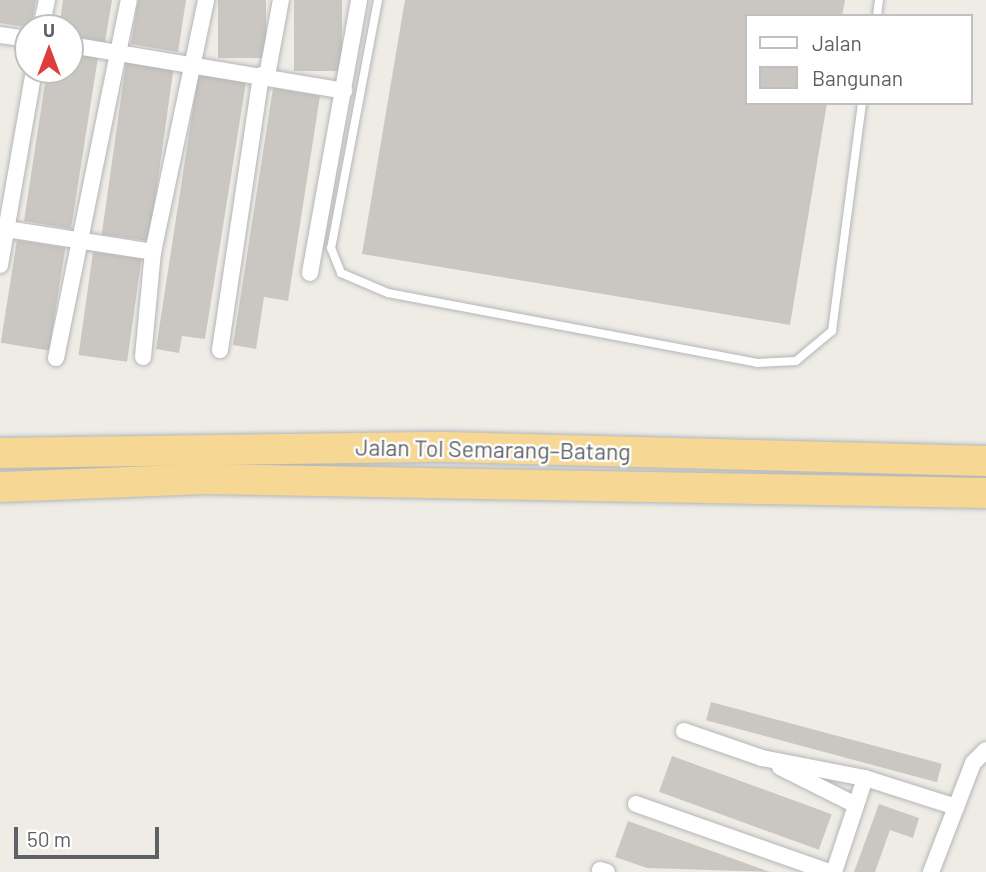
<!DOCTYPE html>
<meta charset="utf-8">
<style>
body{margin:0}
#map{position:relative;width:986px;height:872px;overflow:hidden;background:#eeece5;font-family:Barlow,sans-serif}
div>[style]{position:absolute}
.building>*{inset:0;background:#cac7c2;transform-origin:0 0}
.roads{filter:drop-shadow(0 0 2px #b3b6b9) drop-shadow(0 0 2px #b3b6b9)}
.lane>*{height:8px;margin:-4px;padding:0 4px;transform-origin:4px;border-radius:4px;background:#fff}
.street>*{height:16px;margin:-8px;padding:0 8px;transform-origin:8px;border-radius:8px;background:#fff}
.highway>*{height:30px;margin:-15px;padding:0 15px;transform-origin:15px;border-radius:15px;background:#f6d794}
span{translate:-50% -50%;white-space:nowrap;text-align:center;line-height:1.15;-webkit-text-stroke:5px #fff;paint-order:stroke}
.street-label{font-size:23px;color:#5d6165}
.legend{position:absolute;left:745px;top:14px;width:228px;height:91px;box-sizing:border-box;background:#fff;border:2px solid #bec0c1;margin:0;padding:9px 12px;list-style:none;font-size:21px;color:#5d6165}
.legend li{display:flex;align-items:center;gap:14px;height:35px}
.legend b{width:35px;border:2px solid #bec0c1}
.north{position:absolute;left:14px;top:14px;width:70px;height:70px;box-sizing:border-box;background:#fff;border:2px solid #bec0c1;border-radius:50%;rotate:0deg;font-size:19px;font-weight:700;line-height:28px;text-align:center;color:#5d6165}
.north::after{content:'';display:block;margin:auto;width:24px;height:32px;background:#df3d3b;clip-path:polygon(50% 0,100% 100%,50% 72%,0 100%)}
.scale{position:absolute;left:14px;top:827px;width:145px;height:32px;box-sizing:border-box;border:4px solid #5d6165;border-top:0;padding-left:9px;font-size:21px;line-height:24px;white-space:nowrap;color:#5d6165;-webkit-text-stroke:5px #fff;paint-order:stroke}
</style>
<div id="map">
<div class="building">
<div style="clip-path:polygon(0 0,36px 0,31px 28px,0 23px)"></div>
<div style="clip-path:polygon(63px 0,112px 0,105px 42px,70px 36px,70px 28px,59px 28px)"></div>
<div style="clip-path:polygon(138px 0,186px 0,178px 52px,131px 44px)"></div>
<div style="left:218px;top:0;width:48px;height:58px"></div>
<div style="left:294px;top:0;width:48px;height:71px"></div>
<div style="clip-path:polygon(405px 0,845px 0,842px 16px,746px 16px,746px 103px,827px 103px,790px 325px,362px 254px)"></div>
<div style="clip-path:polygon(70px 53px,98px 57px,71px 229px,24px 221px,47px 70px,70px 70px)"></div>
<div style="left:126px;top:62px;width:48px;height:174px;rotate:8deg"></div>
<div style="clip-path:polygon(198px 75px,246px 82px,205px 339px,182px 336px,179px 353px,156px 349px)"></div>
<div style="clip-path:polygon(273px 88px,320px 96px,288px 301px,264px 297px,256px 349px,233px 345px)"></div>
<div style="left:17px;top:240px;width:49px;height:104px;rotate:9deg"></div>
<div style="left:93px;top:252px;width:49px;height:104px;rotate:8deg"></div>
<div style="left:711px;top:702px;width:239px;height:19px;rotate:15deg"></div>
<div style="left:672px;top:756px;width:170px;height:38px;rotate:20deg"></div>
<div style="clip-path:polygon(879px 804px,919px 818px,913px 838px,890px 830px,875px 872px,854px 872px)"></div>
<div style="clip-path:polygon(628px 821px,770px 872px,647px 868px,615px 857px)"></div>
</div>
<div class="roads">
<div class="lane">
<div style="left:378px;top:0;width:252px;rotate:100.7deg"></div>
<div style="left:331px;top:248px;width:27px;rotate:68deg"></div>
<div style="left:341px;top:273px;width:51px;rotate:23.1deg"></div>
<div style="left:388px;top:293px;width:376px;rotate:10.7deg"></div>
<div style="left:757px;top:363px;width:39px;rotate:-3deg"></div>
<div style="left:796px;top:361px;width:47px;rotate:-39.8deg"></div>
<div style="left:832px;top:331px;width:230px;rotate:-82.5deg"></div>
<div style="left:877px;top:16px;width:16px;rotate:-83deg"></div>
</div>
<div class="street">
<div style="left:41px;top:28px;width:29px;rotate:-78deg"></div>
<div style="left:0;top:35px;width:28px;rotate:8deg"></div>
<div style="left:70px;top:45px;width:278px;rotate:9.5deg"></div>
<div style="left:267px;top:76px;width:77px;rotate:-79.6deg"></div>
<div style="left:0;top:228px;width:155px;rotate:8.9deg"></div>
<div style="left:0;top:265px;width:198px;rotate:-80.1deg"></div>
<div style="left:310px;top:273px;width:277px;rotate:-79.8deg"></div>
<div style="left:220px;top:350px;width:278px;rotate:-81.5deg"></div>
<div style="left:143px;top:357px;width:105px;rotate:-84.6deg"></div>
<div style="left:153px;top:252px;width:258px;rotate:-78.1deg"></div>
<div style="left:56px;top:358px;width:365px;rotate:-78.5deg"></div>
<div style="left:684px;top:731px;width:83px;rotate:19.1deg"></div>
<div style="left:762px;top:758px;width:105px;rotate:11deg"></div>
<div style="left:780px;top:767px;width:85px;rotate:26.6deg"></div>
<div style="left:636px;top:804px;width:205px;rotate:19.4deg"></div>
<div style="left:600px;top:870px;width:7px;rotate:16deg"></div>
<div style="left:834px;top:872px;width:99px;rotate:-71.7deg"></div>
<div style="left:865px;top:778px;width:96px;rotate:17.7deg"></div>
<div style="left:931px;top:872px;width:117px;rotate:-68.9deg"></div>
<div style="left:973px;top:763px;width:18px;rotate:-45deg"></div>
</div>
<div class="highway">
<div style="left:0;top:453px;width:445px;rotate:-0.8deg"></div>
<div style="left:445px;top:447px;width:541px;rotate:1.48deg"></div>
<div style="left:0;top:487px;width:206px;rotate:-2.2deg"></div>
<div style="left:206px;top:479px;width:780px;rotate:1.03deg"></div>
</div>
</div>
<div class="street-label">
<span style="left:493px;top:449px;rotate:1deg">Jalan Tol Semarang–Batang</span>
</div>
<ul class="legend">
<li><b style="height:9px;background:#fff"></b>Jalan</li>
<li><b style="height:19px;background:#cac7c2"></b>Bangunan</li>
</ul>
<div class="north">U</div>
<div class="scale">50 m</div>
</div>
